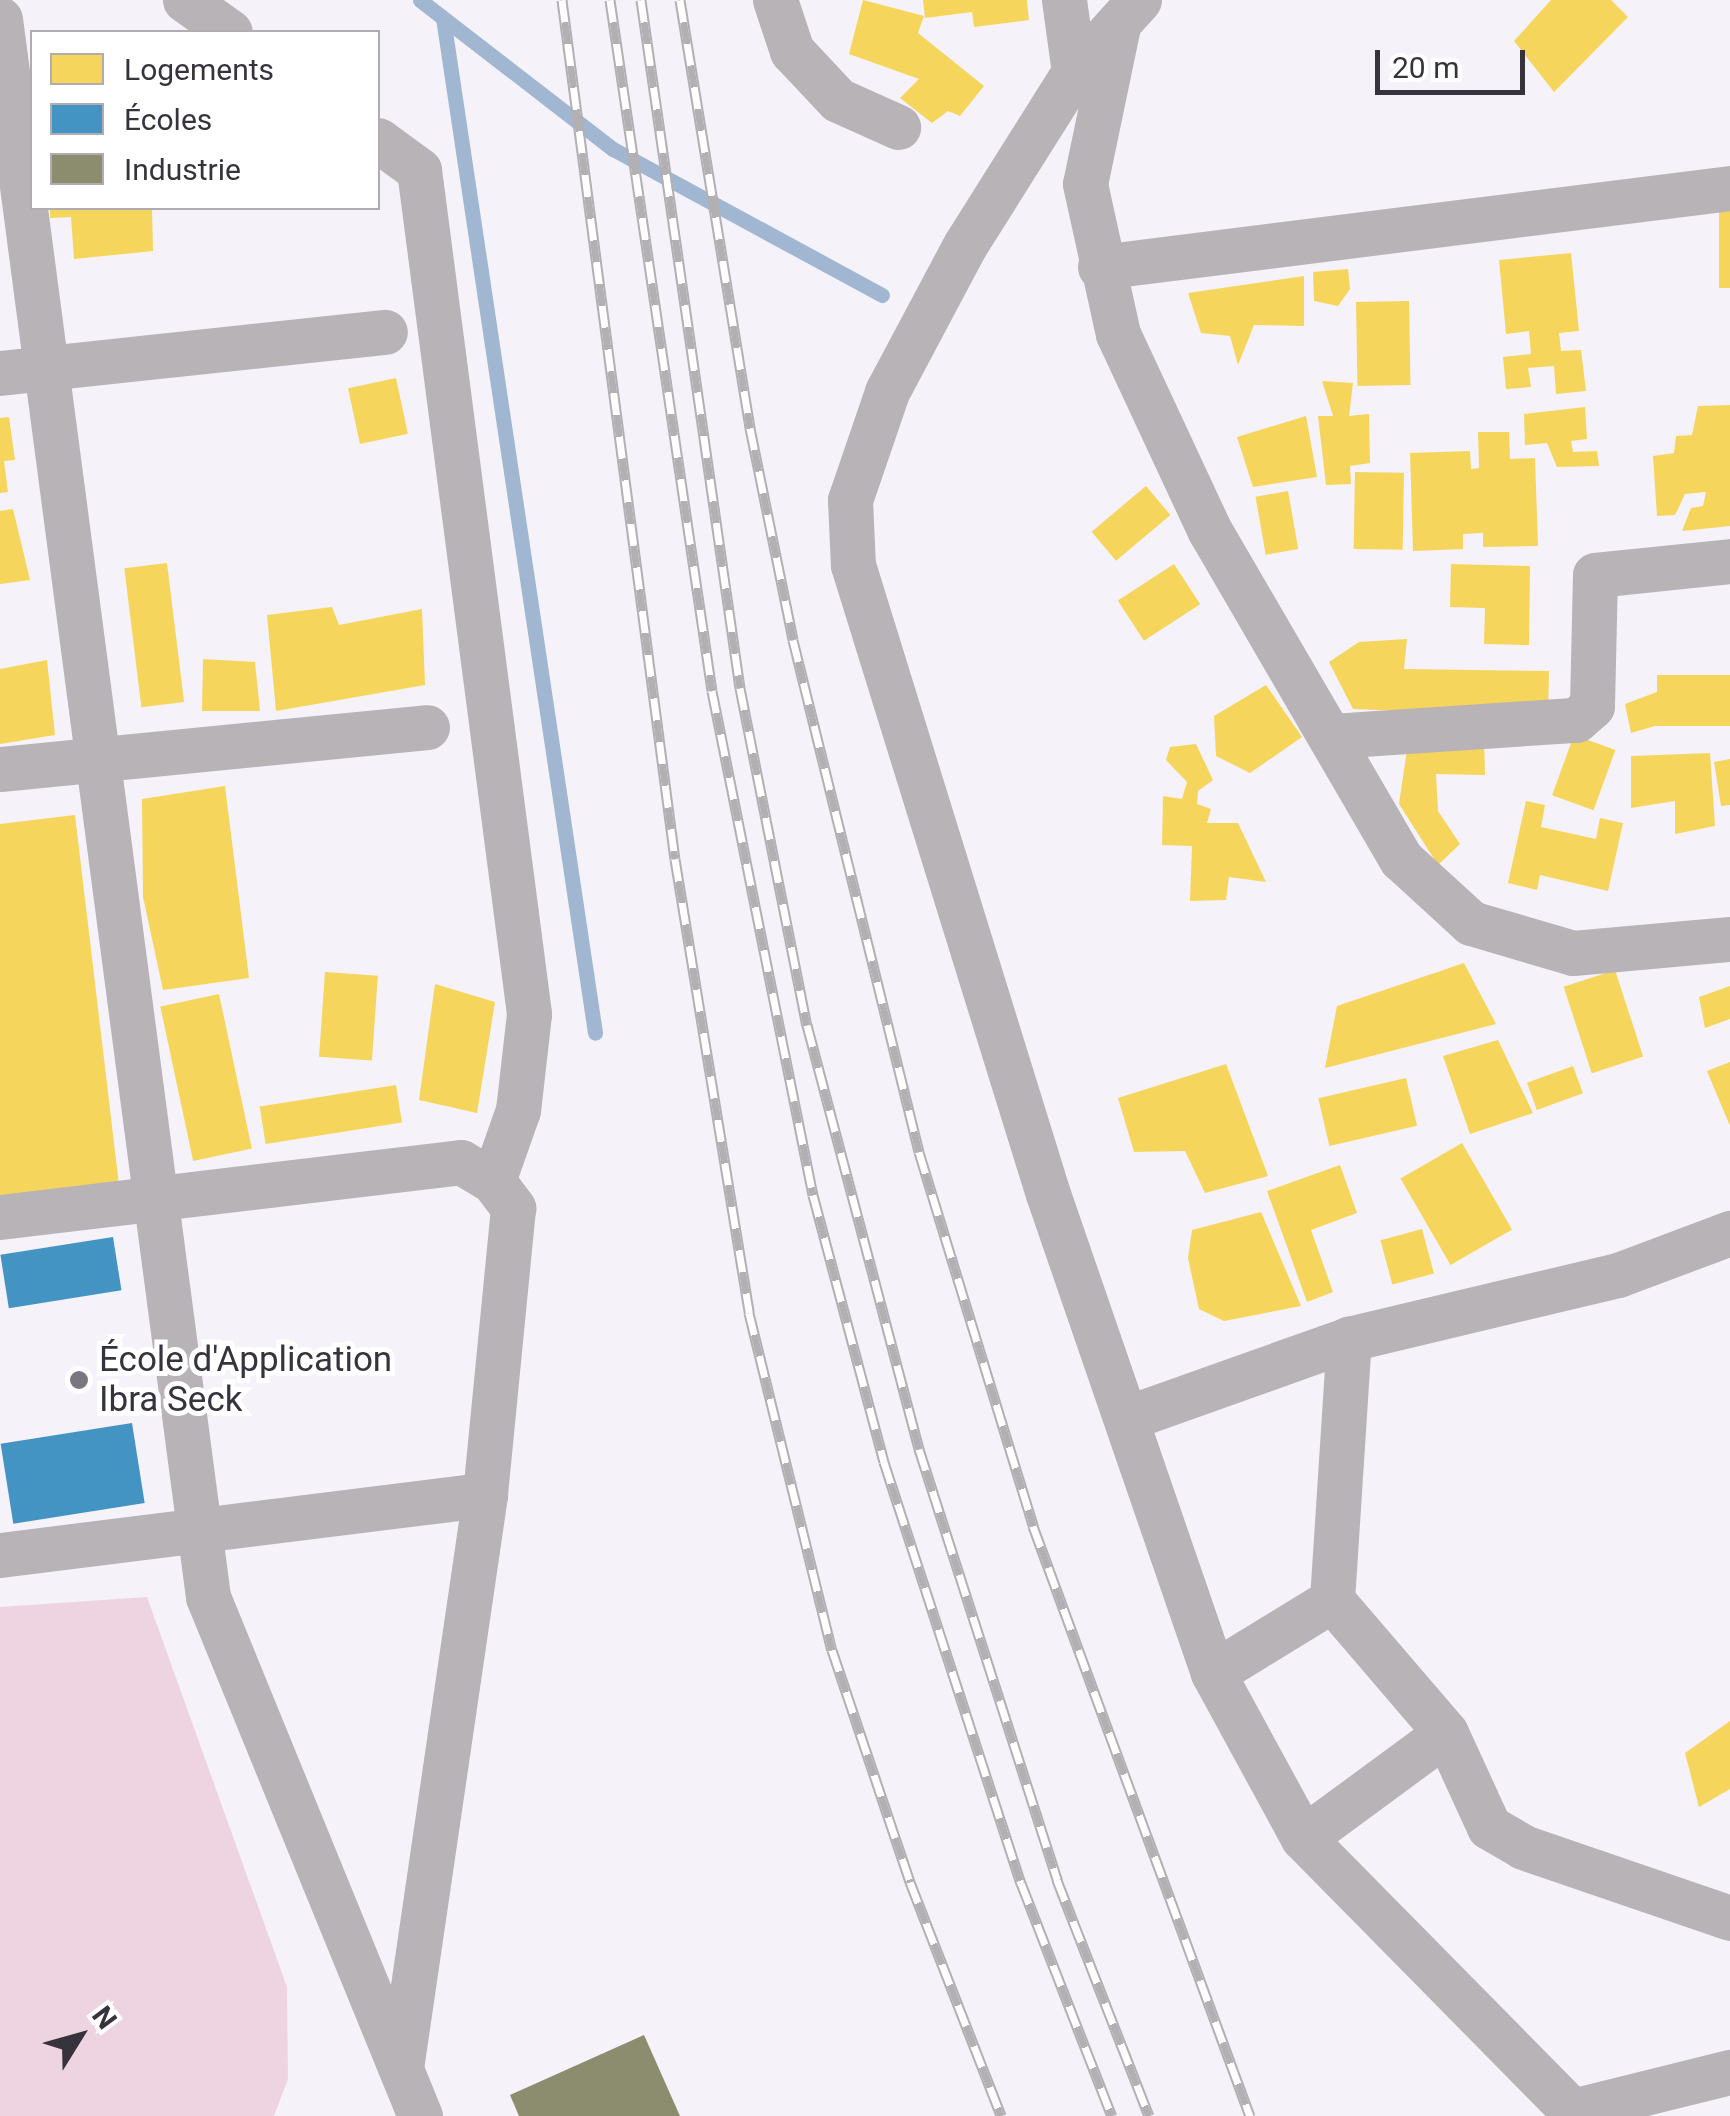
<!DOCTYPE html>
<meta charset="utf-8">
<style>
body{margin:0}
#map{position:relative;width:1730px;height:2116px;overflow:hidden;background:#f5f2fa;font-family:Roboto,sans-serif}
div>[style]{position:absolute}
.green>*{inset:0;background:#eed4e1}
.homes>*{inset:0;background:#f6d55c;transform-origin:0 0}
.schools>*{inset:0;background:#4393c3;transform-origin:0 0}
.industry>*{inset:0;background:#8c8c6e}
.stream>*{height:15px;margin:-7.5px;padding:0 7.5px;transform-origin:7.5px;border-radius:7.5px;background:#a1b7d1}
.street>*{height:45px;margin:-22.5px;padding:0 22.5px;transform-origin:22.5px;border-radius:22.5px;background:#b7b3b7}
.rail>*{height:11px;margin-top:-5.5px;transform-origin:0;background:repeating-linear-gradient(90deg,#fff 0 22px,#b3b0b4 0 44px);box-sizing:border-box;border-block:2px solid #b3b0b4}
.dots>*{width:28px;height:28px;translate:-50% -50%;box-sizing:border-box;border:5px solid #fff;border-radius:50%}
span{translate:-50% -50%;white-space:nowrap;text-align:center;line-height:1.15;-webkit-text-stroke:10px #fff;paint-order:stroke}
.poi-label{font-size:35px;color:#37333d}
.left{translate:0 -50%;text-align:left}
.legend{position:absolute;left:30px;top:30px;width:350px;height:180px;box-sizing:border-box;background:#fff;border:2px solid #afadb1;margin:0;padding:12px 18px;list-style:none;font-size:30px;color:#37333d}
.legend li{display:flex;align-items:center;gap:20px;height:50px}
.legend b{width:50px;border:2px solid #afadb1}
.north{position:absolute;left:30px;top:1986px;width:100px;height:100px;-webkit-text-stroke:8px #fff;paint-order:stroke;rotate:53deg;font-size:28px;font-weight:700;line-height:40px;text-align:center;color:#37333d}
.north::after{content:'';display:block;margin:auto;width:35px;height:45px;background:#37333d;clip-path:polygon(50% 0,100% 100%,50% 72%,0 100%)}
.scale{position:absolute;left:1375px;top:50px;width:150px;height:45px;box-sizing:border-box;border:5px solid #37333d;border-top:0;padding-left:12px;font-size:30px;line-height:35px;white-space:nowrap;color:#37333d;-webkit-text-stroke:8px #fff;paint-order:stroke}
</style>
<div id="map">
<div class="green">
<div style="clip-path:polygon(147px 1597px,287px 1987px,288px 2079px,274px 2116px,0 2116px,0 1607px)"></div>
</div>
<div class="homes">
<div style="clip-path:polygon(863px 0,924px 16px,918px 33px,984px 86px,960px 116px,948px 111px,932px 123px,900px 98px,919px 79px,849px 54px)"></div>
<div style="clip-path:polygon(923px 0,1027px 0,1029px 20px,974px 27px,972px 12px,925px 18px)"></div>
<div style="clip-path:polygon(1551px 0,1611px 0,1628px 17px,1554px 92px,1514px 41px)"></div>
<div style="left:1730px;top:207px;width:81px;height:11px;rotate:90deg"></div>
<div style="clip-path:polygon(50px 208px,152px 208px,153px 251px,74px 259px,71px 217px,50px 218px)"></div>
<div style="clip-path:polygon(1571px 253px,1579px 331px,1559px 333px,1561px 351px,1581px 350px,1586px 391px,1556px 394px,1554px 366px,1528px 368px,1531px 387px,1506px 389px,1503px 357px,1531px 354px,1529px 331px,1506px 334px,1499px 260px)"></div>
<div style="clip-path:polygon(1348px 269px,1350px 289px,1338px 306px,1314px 301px,1313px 272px)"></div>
<div style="clip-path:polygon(1304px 276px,1304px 326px,1254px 325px,1238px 365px,1230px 336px,1201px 333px,1188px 293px)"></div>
<div style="left:1409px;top:301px;width:84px;height:53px;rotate:89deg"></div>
<div style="left:396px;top:378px;width:57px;height:49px;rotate:78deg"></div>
<div style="clip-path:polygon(1322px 381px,1353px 383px,1349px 416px,1369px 414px,1370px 463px,1350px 466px,1351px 484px,1326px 485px,1318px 416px,1333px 416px)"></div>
<div style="clip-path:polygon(1730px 405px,1730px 526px,1682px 531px,1691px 508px,1703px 506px,1706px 492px,1685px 494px,1675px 515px,1657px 516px,1653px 456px,1674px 453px,1676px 436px,1692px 435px,1698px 406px)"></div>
<div style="clip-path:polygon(1585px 407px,1587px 439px,1571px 441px,1573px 452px,1597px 451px,1599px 466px,1557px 467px,1547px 443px,1525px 445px,1524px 414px)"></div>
<div style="clip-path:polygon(1306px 416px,1317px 477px,1253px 487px,1237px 437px)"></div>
<div style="clip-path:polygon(9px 417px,15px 460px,4px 461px,8px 492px,0 493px,0 418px)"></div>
<div style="clip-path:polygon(1478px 432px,1509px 432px,1510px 459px,1535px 458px,1538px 546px,1483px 547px,1483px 533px,1463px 534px,1463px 549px,1413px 551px,1410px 453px,1470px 451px,1471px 469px,1479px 468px)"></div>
<div style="left:1355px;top:472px;width:49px;height:77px;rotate:1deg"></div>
<div style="left:1146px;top:486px;width:38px;height:71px;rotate:50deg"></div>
<div style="left:1288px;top:491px;width:59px;height:33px;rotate:80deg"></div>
<div style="clip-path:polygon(13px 509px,30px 580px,0 584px,0 511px)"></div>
<div style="left:167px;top:563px;width:140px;height:43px;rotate:83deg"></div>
<div style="left:1174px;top:564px;width:48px;height:67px;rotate:57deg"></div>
<div style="clip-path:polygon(1451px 564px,1530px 566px,1529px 645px,1484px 644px,1485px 608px,1450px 607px)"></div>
<div style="clip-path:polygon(332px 607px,339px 625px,422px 609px,425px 685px,276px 711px,267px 615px)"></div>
<div style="clip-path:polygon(1407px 639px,1404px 669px,1549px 671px,1548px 717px,1353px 709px,1329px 662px,1359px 642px)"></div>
<div style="clip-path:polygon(203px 659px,255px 662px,260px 711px,202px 711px)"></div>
<div style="clip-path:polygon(47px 660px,55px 735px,0 744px,0 669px)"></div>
<div style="clip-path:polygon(1657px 675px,1730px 675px,1730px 726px,1655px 726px,1631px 733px,1625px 704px,1657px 692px)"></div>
<div style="clip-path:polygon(1266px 685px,1302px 737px,1250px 773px,1216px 756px,1214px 716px)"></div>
<div style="left:1574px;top:735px;width:44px;height:64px;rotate:20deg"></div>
<div style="clip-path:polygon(1409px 736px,1484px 736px,1485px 775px,1436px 774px,1438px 811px,1460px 844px,1438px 865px,1399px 804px)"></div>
<div style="clip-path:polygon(1196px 744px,1213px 780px,1198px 791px,1197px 804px,1211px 809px,1207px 823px,1238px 823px,1266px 882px,1229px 877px,1226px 900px,1190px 901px,1192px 846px,1162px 845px,1163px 796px,1182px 799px,1187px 782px,1166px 760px,1170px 747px)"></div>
<div style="clip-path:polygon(1710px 753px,1715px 826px,1675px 834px,1675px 801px,1631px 808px,1631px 756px)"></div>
<div style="clip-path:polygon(1730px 759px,1730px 805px,1721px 806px,1714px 762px)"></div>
<div style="clip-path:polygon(225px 786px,249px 978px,163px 990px,143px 897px,142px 799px)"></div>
<div style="clip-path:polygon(1526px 801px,1545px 805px,1541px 827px,1596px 839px,1600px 818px,1623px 823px,1608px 891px,1540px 875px,1537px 890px,1508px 883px)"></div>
<div style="clip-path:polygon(75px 815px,119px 1185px,0 1198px,0 824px)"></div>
<div style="clip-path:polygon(1464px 963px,1496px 1024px,1325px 1068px,1337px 1006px)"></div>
<div style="left:1615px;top:970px;width:91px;height:54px;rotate:72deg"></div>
<div style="left:325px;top:972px;width:53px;height:85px;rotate:4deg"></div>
<div style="clip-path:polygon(435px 984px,495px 1002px,477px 1113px,419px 1100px)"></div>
<div style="clip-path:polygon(1730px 986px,1730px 1019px,1705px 1028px,1699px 997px)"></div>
<div style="left:219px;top:994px;width:158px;height:60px;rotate:78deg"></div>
<div style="clip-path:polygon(1498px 1040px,1533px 1113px,1470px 1134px,1443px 1056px)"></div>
<div style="clip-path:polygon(1730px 1062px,1730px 1126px,1707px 1071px)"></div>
<div style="clip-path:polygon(1226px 1064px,1268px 1176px,1205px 1193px,1185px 1151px,1134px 1152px,1118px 1098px)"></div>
<div style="left:1573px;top:1066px;width:29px;height:49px;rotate:70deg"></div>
<div style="left:1406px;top:1078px;width:49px;height:90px;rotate:77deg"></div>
<div style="left:396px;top:1085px;width:38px;height:138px;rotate:81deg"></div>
<div style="left:1462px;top:1143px;width:100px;height:71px;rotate:60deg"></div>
<div style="clip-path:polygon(1340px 1165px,1357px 1213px,1311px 1230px,1333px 1292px,1307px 1302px,1267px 1191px)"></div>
<div style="clip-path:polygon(1261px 1212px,1301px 1306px,1224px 1321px,1199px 1309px,1188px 1258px,1192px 1230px)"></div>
<div style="left:1422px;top:1229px;width:46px;height:43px;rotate:75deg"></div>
<div style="clip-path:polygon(1730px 1721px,1730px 1789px,1699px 1807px,1685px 1753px)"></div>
</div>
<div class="schools">
<div style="left:113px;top:1237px;width:54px;height:114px;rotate:81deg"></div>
<div style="left:132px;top:1423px;width:81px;height:133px;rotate:81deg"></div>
</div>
<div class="industry">
<div style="clip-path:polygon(644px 2035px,680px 2116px,519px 2116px,510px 2095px)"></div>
</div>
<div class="stream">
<div style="left:420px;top:0;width:244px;rotate:37.7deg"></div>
<div style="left:613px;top:149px;width:306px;rotate:28.5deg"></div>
<div style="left:443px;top:18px;width:1026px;rotate:81.48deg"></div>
</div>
<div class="street">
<div style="left:185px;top:0;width:55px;rotate:35.4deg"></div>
<div style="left:775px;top:0;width:54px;rotate:71.6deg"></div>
<div style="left:792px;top:51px;width:67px;rotate:46.8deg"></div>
<div style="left:838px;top:100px;width:66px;rotate:24.2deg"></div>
<div style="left:1064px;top:0;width:73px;rotate:82.1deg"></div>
<div style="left:1139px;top:0;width:97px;rotate:132.1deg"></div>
<div style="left:1074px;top:72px;width:204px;rotate:122.2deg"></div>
<div style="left:965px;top:245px;width:166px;rotate:118deg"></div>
<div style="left:887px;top:392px;width:114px;rotate:108.9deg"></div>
<div style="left:850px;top:500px;width:65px;rotate:87.4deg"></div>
<div style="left:853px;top:565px;width:659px;rotate:72.78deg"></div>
<div style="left:1048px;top:1194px;width:507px;rotate:70.99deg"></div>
<div style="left:1213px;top:1673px;width:188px;rotate:61.4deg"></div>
<div style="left:1303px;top:1838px;width:390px;rotate:45.4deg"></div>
<div style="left:0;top:19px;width:1592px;rotate:82.49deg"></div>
<div style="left:208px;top:1597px;width:561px;rotate:67.78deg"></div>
<div style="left:1118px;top:26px;width:161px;rotate:101.8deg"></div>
<div style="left:1085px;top:184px;width:154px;rotate:77.6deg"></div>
<div style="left:1118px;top:334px;width:217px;rotate:65deg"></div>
<div style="left:1210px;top:531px;width:380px;rotate:59.8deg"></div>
<div style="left:1401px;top:859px;width:95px;rotate:42.4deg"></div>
<div style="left:1471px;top:923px;width:106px;rotate:16.4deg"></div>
<div style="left:1573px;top:953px;width:158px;rotate:-5.1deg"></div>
<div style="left:378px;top:140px;width:51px;rotate:36.2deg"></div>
<div style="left:419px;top:170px;width:851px;rotate:82.57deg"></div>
<div style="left:529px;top:1014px;width:97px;rotate:96.5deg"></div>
<div style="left:518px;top:1110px;width:75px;rotate:109.4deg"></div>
<div style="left:1100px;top:267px;width:635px;rotate:-7.15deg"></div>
<div style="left:0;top:373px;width:387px;rotate:-6.1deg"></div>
<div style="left:1332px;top:736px;width:245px;rotate:-3.8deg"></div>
<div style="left:1576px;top:720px;width:21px;rotate:-41deg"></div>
<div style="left:1592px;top:706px;width:131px;rotate:-88.7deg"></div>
<div style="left:1595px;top:575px;width:136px;rotate:-5.9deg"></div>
<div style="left:0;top:769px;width:429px;rotate:-5.6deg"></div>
<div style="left:0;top:1217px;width:464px;rotate:-6.8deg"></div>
<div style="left:461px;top:1162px;width:37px;rotate:31deg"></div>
<div style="left:493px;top:1181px;width:34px;rotate:53deg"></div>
<div style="left:513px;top:1208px;width:288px;rotate:95.6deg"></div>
<div style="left:485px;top:1495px;width:579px;rotate:98.34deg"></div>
<div style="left:1127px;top:1418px;width:236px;rotate:-19.6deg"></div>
<div style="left:1349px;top:1339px;width:277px;rotate:-13.4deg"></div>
<div style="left:1618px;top:1275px;width:120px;rotate:-20.6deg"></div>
<div style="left:0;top:1555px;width:489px;rotate:-7.1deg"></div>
<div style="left:1213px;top:1673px;width:140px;rotate:-31.5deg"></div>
<div style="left:1332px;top:1600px;width:262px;rotate:-86.3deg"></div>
<div style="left:1446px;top:1733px;width:103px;rotate:65.4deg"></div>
<div style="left:1489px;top:1827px;width:39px;rotate:30deg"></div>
<div style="left:1523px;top:1847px;width:219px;rotate:18.9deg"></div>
<div style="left:1303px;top:1838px;width:177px;rotate:-36.3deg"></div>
<div style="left:1446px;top:1733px;width:175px;rotate:-130.6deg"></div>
<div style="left:1572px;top:2111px;width:163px;rotate:-13.9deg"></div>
</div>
<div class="rail">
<div style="left:562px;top:0;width:866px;rotate:82.51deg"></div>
<div style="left:675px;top:859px;width:460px;rotate:80.7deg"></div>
<div style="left:749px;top:1313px;width:347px;rotate:76.2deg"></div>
<div style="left:832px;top:1650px;width:245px;rotate:71.4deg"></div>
<div style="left:910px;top:1882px;width:251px;rotate:68.7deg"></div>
<div style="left:610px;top:0;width:698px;rotate:81.6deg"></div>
<div style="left:712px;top:691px;width:514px;rotate:78.67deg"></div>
<div style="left:813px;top:1195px;width:276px;rotate:75.1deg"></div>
<div style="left:884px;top:1462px;width:443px;rotate:72deg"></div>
<div style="left:1021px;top:1883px;width:250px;rotate:68.7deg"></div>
<div style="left:641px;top:0;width:695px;rotate:81.81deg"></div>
<div style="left:740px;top:688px;width:344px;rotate:78.8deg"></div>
<div style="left:807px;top:1025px;width:439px;rotate:75.2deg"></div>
<div style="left:919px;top:1449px;width:453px;rotate:72.2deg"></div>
<div style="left:1057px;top:1880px;width:253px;rotate:68.7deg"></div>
<div style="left:680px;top:0;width:434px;rotate:80.7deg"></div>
<div style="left:750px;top:428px;width:216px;rotate:78.5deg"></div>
<div style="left:793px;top:640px;width:527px;rotate:76.17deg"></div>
<div style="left:919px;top:1152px;width:391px;rotate:73deg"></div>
<div style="left:1033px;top:1526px;width:629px;rotate:69.81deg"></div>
</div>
<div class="dots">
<div style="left:79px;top:1380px;background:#7a767f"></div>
</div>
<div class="poi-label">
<span class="left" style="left:99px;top:1380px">École d'Application<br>Ibra Seck</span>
</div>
<ul class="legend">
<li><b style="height:28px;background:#f6d55c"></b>Logements</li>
<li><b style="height:28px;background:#4393c3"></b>Écoles</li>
<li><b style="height:28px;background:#8c8c6e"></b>Industrie</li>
</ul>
<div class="north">N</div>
<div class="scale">20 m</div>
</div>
